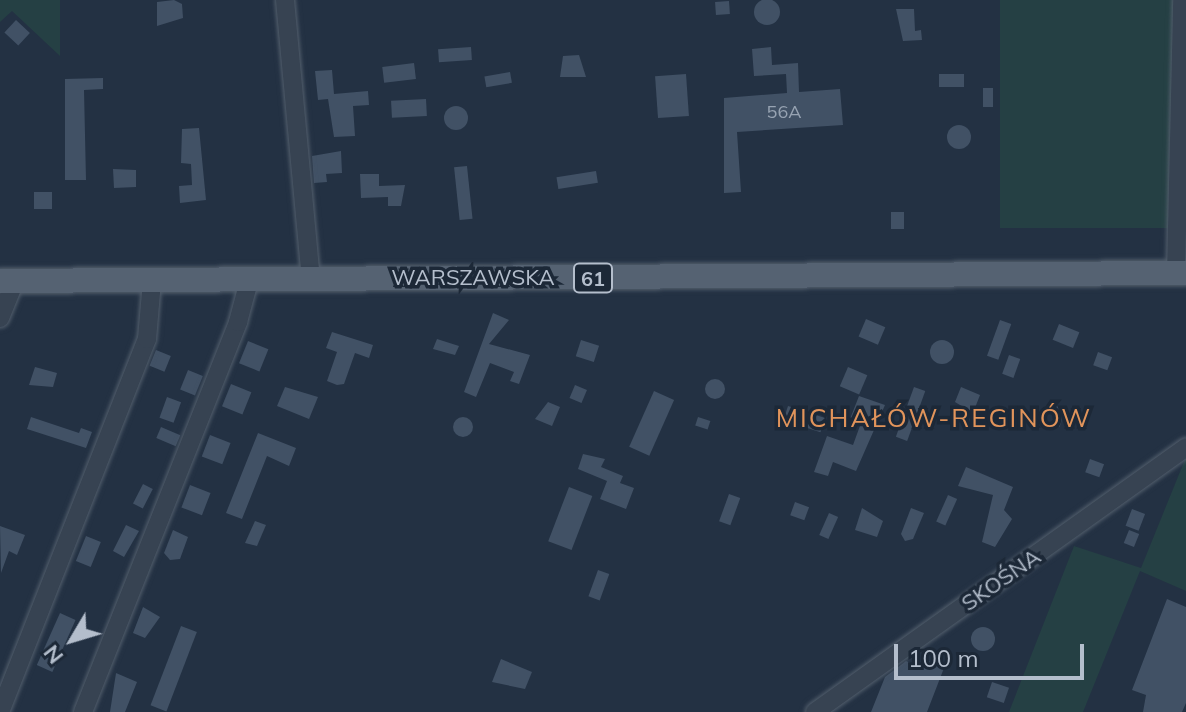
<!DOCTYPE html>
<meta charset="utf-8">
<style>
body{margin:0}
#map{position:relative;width:1186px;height:712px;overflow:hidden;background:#233143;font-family:Mulish,sans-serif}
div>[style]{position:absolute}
.green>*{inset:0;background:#254044;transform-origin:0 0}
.building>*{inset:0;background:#415165;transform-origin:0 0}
.round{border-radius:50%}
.roads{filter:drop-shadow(0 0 2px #525e6c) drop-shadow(0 0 2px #525e6c)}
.minor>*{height:18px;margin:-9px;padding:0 9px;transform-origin:9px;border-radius:9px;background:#374352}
.major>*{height:24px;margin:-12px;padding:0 12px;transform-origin:12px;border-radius:12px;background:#556272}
span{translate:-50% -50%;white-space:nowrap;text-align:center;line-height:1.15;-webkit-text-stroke:7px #1c2837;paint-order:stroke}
.number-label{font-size:18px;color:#97a3b2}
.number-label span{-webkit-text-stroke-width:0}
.shield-label span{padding:2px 6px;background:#1c2837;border:2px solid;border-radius:6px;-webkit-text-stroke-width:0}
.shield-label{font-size:20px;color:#b4becc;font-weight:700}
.street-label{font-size:22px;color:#b4becc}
.quarter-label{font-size:26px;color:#e1945b;letter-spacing:2px}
.north{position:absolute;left:32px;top:600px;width:80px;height:80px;-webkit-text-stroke:6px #1c2837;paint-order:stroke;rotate:232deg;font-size:22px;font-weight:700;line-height:32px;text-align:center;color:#b4becc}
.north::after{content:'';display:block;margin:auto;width:28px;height:36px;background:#b4becc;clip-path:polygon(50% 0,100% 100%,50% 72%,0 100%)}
.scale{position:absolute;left:894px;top:644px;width:190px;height:36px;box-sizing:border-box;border:4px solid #b4becc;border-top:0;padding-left:10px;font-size:24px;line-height:28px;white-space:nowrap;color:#b4becc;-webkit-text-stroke:6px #1c2837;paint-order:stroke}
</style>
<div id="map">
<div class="green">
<div style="clip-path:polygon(0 0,60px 0,60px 56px,12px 11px,0 22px)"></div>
<div style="left:1000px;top:0;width:176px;height:228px"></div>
<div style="clip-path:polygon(1186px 457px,1186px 591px,1140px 571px,1083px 712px,1009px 712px,1074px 546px,1141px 568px)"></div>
</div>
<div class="building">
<div class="round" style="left:754px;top:-1px;width:26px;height:26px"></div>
<div style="clip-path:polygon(174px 0,182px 4px,183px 18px,157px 26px,157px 2px)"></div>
<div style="left:729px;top:1px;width:13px;height:14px;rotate:86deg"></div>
<div style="clip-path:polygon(896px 9px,914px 9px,915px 31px,921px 30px,922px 40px,903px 41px)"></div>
<div style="left:16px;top:20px;width:19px;height:17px;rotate:43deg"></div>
<div style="left:471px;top:47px;width:13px;height:33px;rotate:86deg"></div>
<div style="clip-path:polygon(771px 47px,772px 65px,798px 63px,799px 92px,840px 89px,843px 125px,737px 132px,741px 192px,724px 193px,724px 98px,787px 93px,786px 74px,754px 76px,752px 49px)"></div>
<div style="clip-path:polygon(579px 55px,586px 77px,560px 77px,563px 56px)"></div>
<div style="left:414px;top:63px;width:16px;height:32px;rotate:83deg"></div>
<div style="clip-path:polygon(332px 70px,334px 94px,368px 91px,369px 105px,353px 106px,355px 136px,334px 137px,328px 99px,318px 100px,315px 71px)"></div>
<div style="left:510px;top:72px;width:11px;height:26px;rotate:80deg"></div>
<div style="left:686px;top:74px;width:42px;height:31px;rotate:86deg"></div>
<div style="left:939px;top:74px;width:25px;height:13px"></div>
<div style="clip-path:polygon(103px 78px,103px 89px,84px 90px,86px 180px,65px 180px,65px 79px)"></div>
<div style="left:983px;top:88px;width:10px;height:19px"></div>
<div style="left:426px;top:99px;width:17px;height:35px;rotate:87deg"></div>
<div class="round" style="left:444px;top:106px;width:24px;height:24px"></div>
<div class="round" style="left:947px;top:125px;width:24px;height:24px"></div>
<div style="clip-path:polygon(199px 128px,206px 200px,180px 203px,179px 186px,192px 185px,191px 164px,181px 163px,182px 129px)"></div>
<div style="clip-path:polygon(341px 151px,342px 173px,326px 174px,327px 182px,314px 183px,312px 156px)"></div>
<div style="left:467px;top:166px;width:53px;height:13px;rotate:84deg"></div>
<div style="clip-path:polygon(113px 169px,136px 170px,136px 187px,114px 188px)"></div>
<div style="left:596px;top:171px;width:12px;height:40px;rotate:81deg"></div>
<div style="clip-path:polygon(360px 174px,379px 174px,379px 186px,405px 185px,401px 206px,388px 206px,388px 197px,361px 198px)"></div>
<div style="left:34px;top:192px;width:18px;height:17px"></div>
<div style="left:891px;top:212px;width:13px;height:17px"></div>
<div style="clip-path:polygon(493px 313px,509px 320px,489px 344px,530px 355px,519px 384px,510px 381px,514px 372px,490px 363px,476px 397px,464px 392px)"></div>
<div style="left:866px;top:319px;width:21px;height:19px;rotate:23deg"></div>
<div style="left:1000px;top:320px;width:12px;height:38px;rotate:20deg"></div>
<div style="left:1059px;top:324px;width:22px;height:17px;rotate:22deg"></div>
<div style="clip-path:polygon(332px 332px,373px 345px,369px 358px,355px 353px,344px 384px,337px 385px,327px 381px,337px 352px,326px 348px)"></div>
<div style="clip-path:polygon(437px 339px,459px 346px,455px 355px,433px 349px)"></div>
<div class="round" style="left:930px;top:340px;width:24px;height:24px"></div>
<div style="left:581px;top:340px;width:19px;height:17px;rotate:18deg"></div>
<div style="left:248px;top:341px;width:22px;height:24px;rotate:22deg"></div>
<div style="left:156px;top:350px;width:16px;height:17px;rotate:22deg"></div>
<div style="left:1098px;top:352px;width:15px;height:14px;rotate:20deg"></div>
<div style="left:1009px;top:355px;width:12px;height:20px;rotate:20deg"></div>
<div style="clip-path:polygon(35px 367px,57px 373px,53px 387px,29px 385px)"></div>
<div style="left:848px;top:367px;width:21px;height:21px;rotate:23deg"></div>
<div style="left:188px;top:370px;width:16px;height:21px;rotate:22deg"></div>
<div class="round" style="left:705px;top:379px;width:20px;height:20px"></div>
<div style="left:231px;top:384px;width:22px;height:24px;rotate:22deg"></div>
<div style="left:575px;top:385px;width:13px;height:14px;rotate:23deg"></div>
<div style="clip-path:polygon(285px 387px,318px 397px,309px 419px,277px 406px)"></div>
<div style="left:914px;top:387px;width:12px;height:53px;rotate:20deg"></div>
<div style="clip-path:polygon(961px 387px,980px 395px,973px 413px,955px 402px)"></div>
<div style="left:654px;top:391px;width:22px;height:61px;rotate:24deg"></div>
<div style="clip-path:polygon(859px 396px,885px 405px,856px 471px,833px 462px,828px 476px,814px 472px,827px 436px,853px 445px,861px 423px,850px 419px)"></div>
<div style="left:167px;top:397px;width:15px;height:22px;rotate:20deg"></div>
<div style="clip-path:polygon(548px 402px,560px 407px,552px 426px,535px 419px)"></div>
<div style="left:788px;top:406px;width:39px;height:15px;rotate:18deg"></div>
<div style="left:1057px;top:406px;width:9px;height:19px;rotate:18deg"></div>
<div style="clip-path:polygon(31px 417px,79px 433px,81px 428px,92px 432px,86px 448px,27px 429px)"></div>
<div style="left:698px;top:417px;width:13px;height:9px;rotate:18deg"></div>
<div class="round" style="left:453px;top:417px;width:20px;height:20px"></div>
<div style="left:161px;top:427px;width:21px;height:12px;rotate:23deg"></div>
<div style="clip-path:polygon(258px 433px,296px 448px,289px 466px,267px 456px,242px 519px,226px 513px)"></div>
<div style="left:210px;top:435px;width:22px;height:23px;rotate:21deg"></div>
<div style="clip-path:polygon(583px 454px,605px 459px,601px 467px,623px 476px,620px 483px,634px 488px,626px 509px,600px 499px,607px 481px,578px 469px)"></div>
<div style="left:1090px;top:459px;width:15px;height:14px;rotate:20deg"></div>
<div style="clip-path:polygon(966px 467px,1013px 487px,1004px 510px,1012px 519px,995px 547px,982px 542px,993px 495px,958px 486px)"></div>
<div style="left:143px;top:484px;width:11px;height:22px;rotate:27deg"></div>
<div style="left:190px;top:485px;width:22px;height:24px;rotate:21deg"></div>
<div style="left:569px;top:487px;width:25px;height:58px;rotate:21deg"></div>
<div style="left:729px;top:494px;width:12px;height:29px;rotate:20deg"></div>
<div style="left:948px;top:495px;width:10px;height:29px;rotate:24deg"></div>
<div style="left:795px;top:502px;width:15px;height:14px;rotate:20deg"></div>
<div style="clip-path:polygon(862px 508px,883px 521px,877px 537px,855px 530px)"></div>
<div style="clip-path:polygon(911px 508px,924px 513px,913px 539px,905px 541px,901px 534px)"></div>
<div style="left:1132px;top:509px;width:14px;height:18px;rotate:21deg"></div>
<div style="left:829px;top:513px;width:10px;height:24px;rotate:24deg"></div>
<div style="clip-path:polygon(255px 521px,266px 525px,257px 546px,245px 543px)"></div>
<div style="clip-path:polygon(126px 525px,139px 531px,124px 557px,113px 551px)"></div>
<div style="clip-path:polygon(0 526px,25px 535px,17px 555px,9px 551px,1px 573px)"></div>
<div style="clip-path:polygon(173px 530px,188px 537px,180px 559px,170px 560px,164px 553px)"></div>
<div style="left:1129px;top:530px;width:11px;height:14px;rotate:22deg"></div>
<div style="left:86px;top:536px;width:16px;height:27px;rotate:22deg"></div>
<div style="left:598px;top:570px;width:12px;height:28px;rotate:20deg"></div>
<div style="clip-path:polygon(1167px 599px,1186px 607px,1186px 703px,1182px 712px,1143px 712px,1146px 695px,1132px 690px)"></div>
<div style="clip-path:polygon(143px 607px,160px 617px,145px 638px,133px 633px)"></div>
<div style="left:60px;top:613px;width:17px;height:57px;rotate:24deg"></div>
<div style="left:181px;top:626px;width:17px;height:85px;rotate:21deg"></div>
<div class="round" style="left:971px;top:627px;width:24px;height:24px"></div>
<div style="clip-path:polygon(501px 659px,532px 672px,525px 689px,492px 682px)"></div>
<div style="clip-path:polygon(926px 660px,944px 668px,927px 712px,871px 712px,885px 677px,906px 661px,923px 668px)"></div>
<div style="clip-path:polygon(116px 673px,137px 682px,125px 712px,110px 712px)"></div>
<div style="left:992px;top:682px;width:18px;height:16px;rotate:19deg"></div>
</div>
<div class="roads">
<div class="minor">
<div style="left:285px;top:0;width:280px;rotate:84.7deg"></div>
<div style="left:1176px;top:273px;width:273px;rotate:-88.7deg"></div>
<div style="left:0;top:318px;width:40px;rotate:-68deg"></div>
<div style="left:0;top:712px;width:401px;rotate:-68.5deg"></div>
<div style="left:147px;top:339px;width:58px;rotate:-85.1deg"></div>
<div style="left:83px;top:712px;width:420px;rotate:-68.3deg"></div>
<div style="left:238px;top:322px;width:42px;rotate:-75deg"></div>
<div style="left:815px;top:712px;width:456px;rotate:-35.5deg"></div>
</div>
<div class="major">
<div style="left:0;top:281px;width:1186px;rotate:-0.39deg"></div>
</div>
</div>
<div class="number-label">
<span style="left:784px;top:112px">56A</span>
</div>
<div class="shield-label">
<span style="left:593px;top:278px">61</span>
</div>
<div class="street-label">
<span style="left:473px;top:278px">WARSZAWSKA</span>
<span style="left:1001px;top:580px;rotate:-35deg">SKOŚNA</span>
</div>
<div class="quarter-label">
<span style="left:934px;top:418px">MICHAŁÓW-REGINÓW</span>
</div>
<div class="north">N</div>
<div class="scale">100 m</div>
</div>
